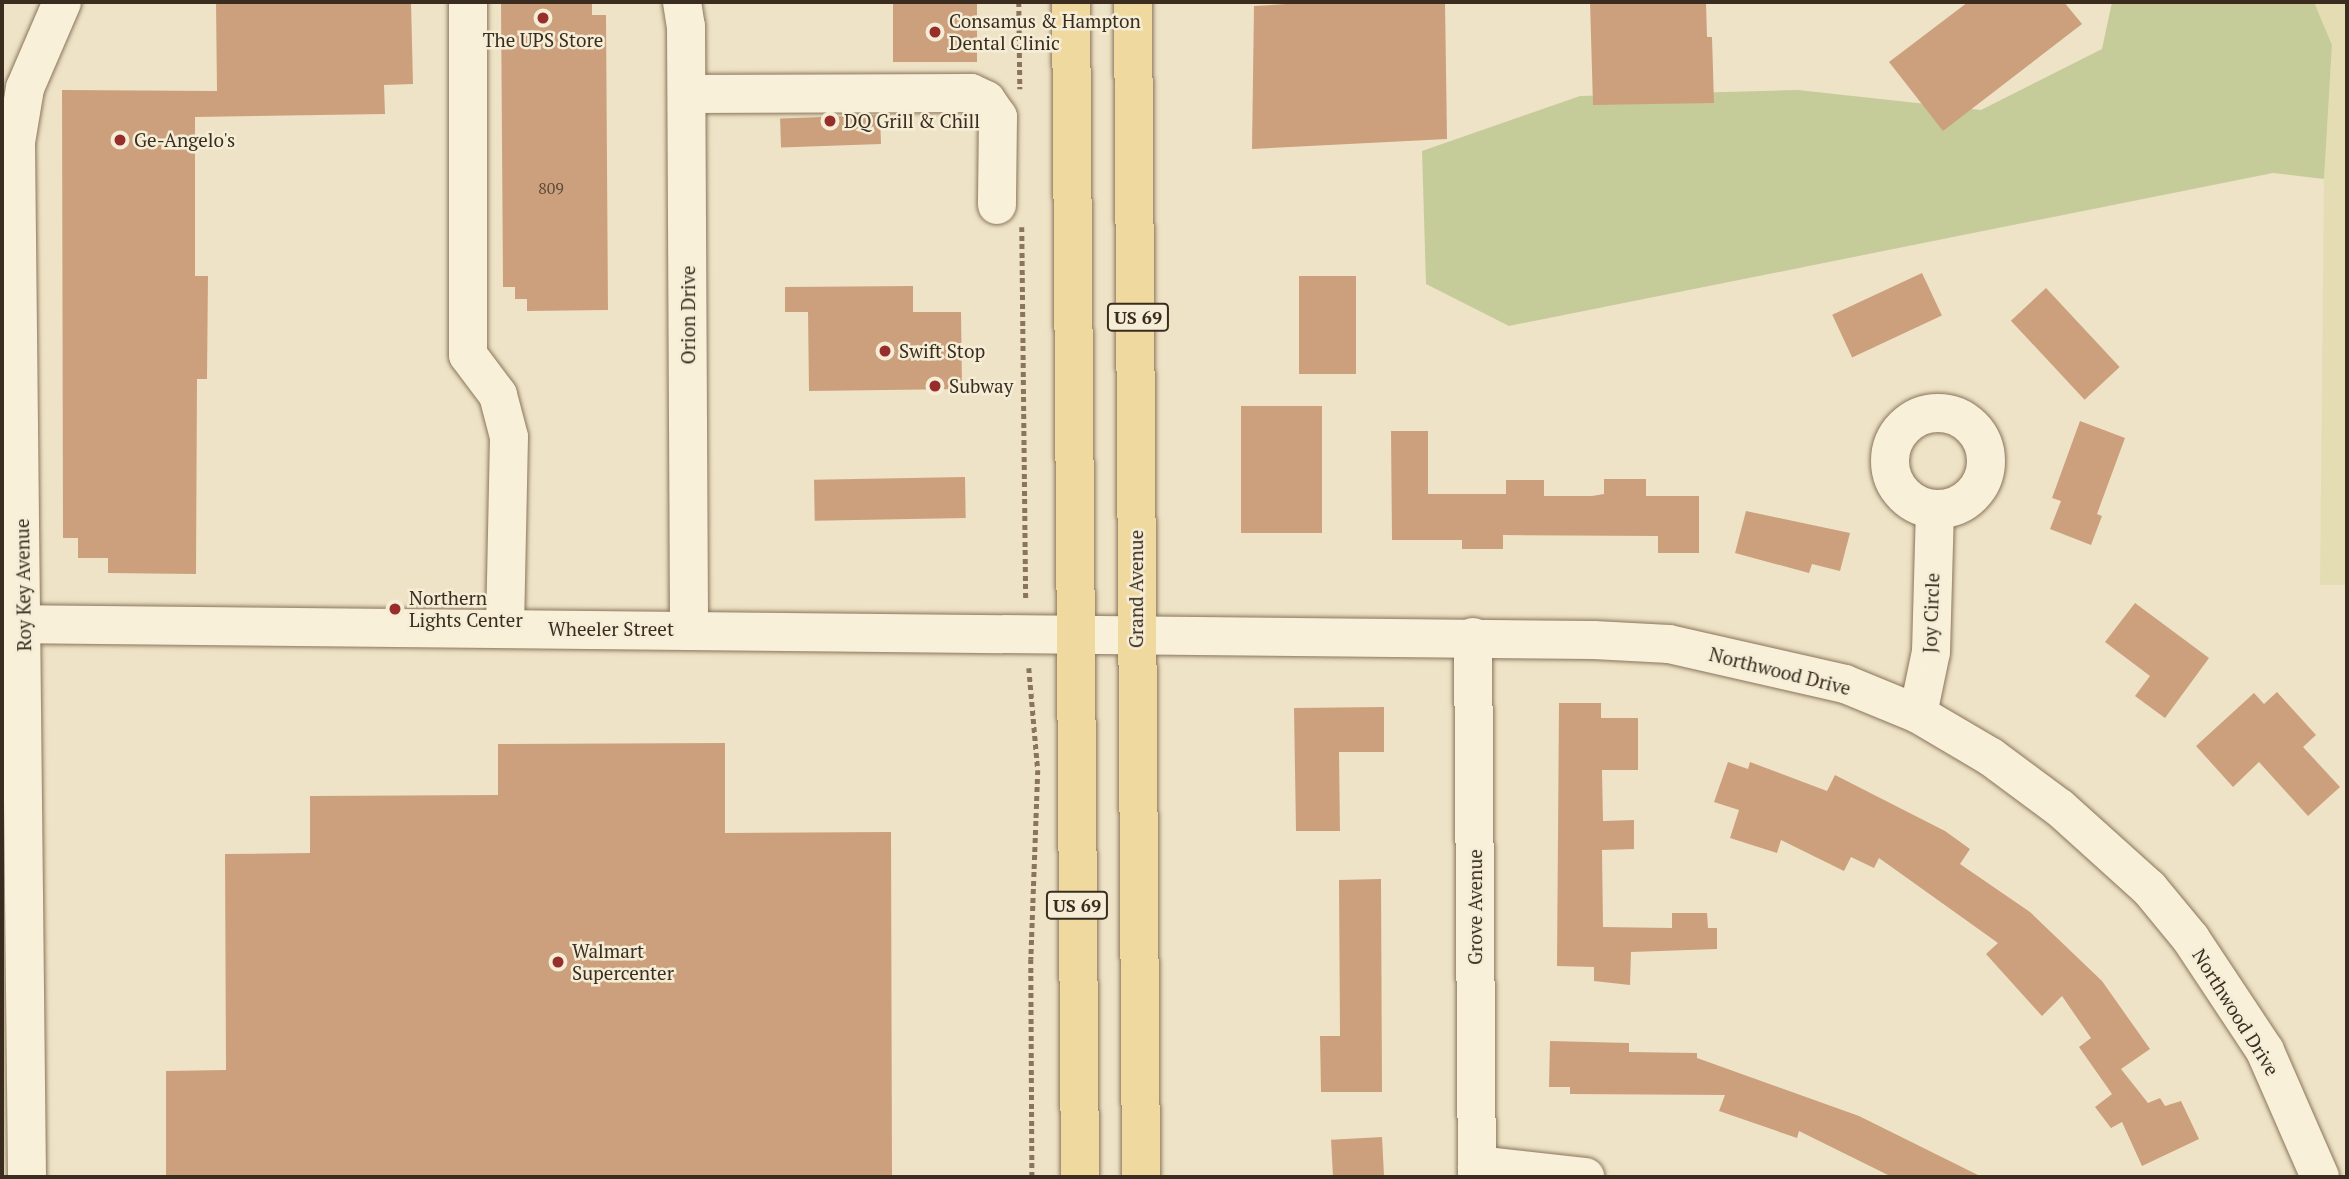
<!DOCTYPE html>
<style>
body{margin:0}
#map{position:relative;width:2349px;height:1179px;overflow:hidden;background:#eee3c6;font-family:"PT Serif",serif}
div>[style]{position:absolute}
.farmland>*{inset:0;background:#e4ddb4}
.green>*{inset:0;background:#c5cc9a}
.building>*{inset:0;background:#cca07d;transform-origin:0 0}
.path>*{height:4.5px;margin-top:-2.25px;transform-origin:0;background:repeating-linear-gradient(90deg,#8a755c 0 5px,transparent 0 8.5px)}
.roads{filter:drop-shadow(0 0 2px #8a755c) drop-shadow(0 0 2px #8a755c)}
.minor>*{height:38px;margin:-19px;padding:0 19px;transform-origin:19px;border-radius:19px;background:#f9f0da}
.minor>.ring{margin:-19px;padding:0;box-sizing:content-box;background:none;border:38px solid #f9f0da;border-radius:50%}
.major>*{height:38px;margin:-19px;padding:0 19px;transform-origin:19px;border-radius:19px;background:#f0d99f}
.dots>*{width:19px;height:19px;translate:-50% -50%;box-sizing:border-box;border:4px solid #f5edd6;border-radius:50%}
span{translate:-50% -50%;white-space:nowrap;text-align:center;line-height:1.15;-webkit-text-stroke:5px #f5edd6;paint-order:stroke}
.number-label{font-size:16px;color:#5e4a37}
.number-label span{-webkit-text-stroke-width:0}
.shield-label span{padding:2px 5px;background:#f5edd6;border:2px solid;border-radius:5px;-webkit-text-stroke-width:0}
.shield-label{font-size:18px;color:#3a2d20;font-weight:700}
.poi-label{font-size:19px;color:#3a2d20}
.left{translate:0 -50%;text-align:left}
.street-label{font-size:19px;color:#3a2d20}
.frame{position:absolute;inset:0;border:4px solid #3a2d20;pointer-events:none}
</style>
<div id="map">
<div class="farmland">
<div style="clip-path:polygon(2314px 2px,2347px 2px,2347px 585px,2320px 585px,2324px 179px,2332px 45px)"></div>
</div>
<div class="green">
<div style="clip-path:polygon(2112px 2px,2314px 2px,2332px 45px,2324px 179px,2273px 173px,1509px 326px,1426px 284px,1422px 151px,1580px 96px,1798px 90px,1981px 110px,2102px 49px)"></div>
</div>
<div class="building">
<div style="clip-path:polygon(216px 2px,411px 2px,413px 84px,384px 85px,385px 114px,195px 117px,195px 276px,208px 276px,207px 379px,197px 379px,196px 574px,108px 573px,108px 558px,78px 558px,78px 538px,63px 538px,62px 90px,217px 91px)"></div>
<div style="clip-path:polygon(501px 2px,592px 3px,592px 15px,606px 15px,608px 310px,527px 311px,527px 299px,515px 299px,515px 287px,503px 287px)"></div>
<div style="left:893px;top:2px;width:84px;height:60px"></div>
<div style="clip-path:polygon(1318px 2px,1445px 2px,1447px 139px,1252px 149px,1254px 6px)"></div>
<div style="clip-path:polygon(1590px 2px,1706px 2px,1707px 37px,1712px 37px,1714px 103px,1593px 105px)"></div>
<div style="clip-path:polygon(1968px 2px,2064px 2px,2082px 24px,1943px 131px,1889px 62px)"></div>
<div style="left:880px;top:115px;width:29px;height:100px;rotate:88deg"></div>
<div style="left:1922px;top:273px;width:47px;height:99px;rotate:65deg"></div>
<div style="left:1299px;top:276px;width:57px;height:98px"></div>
<div style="clip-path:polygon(913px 286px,913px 312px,961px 312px,962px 389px,809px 391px,808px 312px,785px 312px,785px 287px)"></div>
<div style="left:2046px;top:288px;width:108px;height:48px;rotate:47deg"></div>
<div style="left:1241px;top:406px;width:81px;height:127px"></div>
<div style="clip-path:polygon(2080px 421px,2125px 438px,2097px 514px,2102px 516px,2091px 545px,2050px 529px,2061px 501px,2052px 498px)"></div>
<div style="clip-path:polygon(1391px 431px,1428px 431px,1428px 494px,1506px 494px,1506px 480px,1544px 480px,1544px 496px,1592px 496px,1604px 494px,1604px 479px,1646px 479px,1646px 496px,1699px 496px,1699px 553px,1658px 553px,1658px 536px,1503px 535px,1503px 549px,1462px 549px,1462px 540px,1392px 540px)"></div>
<div style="left:965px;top:477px;width:41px;height:151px;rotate:89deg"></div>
<div style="clip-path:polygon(1746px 511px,1850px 533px,1840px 571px,1812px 564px,1809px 573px,1735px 553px)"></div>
<div style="clip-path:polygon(2135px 603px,2209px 658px,2165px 718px,2135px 696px,2150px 676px,2105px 642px)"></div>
<div style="clip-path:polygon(2277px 692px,2316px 735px,2303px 747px,2340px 787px,2308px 816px,2259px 762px,2233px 787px,2196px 746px,2254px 693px,2264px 704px)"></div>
<div style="clip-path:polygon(1559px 703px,1601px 703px,1601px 718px,1638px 718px,1638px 770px,1602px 770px,1603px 821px,1634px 820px,1634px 849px,1602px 850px,1603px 927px,1672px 928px,1672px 913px,1707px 913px,1708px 928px,1717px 928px,1717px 949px,1631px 952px,1630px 985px,1594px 981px,1594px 967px,1557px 966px)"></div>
<div style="clip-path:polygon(1384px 707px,1384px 752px,1339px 752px,1340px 831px,1296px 831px,1294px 708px)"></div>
<div style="clip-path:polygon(725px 743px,725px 833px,891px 832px,892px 1177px,166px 1177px,166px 1071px,226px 1070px,225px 854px,310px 853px,310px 796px,498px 795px,498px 744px)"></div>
<div style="clip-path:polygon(1728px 762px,1748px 769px,1750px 762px,1827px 791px,1835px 775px,1945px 831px,1970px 849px,1960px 864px,2030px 912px,2102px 981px,2150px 1049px,2121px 1069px,2148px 1103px,2160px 1098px,2165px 1106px,2181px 1101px,2199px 1139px,2142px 1166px,2122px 1122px,2111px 1128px,2095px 1107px,2112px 1094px,2079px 1047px,2091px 1038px,2062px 996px,2042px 1016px,1986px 954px,1998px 943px,1879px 858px,1874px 868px,1851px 857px,1844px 871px,1781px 840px,1777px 853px,1730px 838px,1739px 810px,1714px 802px)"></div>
<div style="clip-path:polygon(1381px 879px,1382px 1092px,1321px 1092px,1320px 1036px,1340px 1036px,1339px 880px)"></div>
<div style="clip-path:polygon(1550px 1041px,1629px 1043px,1629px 1052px,1697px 1053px,1697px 1058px,1859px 1116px,1982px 1177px,1892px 1177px,1799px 1131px,1797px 1138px,1719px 1111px,1725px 1095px,1570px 1094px,1570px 1087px,1549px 1087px)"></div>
<div style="left:1382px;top:1137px;width:40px;height:51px;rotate:87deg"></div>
</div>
<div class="path">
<div style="left:1019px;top:2px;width:87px;rotate:89.3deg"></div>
<div style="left:1022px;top:227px;width:372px;rotate:89.4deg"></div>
<div style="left:1029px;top:668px;width:102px;rotate:85deg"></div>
<div style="left:1038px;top:770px;width:189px;rotate:92.1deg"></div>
<div style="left:1031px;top:959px;width:218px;rotate:89.7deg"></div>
</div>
<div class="roads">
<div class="minor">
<div style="left:468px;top:2px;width:353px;rotate:90deg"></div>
<div style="left:468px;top:355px;width:50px;rotate:53.1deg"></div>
<div style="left:498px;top:395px;width:43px;rotate:75.3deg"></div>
<div style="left:509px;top:437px;width:191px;rotate:91.2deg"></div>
<div style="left:682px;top:2px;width:24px;rotate:81deg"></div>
<div style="left:686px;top:26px;width:603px;rotate:89.71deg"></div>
<div style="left:687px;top:94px;width:284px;rotate:-0.2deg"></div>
<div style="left:971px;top:93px;width:17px;rotate:25deg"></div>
<div style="left:986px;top:100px;width:21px;rotate:55deg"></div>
<div style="left:998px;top:117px;width:88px;rotate:90.7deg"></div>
<div class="ring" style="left:1890px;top:413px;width:58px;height:58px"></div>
<div style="left:2px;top:624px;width:1592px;rotate:0.58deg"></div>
<div style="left:1594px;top:640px;width:75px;rotate:3.1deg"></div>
<div style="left:1669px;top:644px;width:180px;rotate:12.8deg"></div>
<div style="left:1845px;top:684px;width:79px;rotate:22.3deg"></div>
<div style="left:1918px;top:714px;width:85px;rotate:30.5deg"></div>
<div style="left:1991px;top:757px;width:86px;rotate:36.5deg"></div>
<div style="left:2060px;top:808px;width:120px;rotate:42deg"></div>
<div style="left:2149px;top:888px;width:66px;rotate:50.5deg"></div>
<div style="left:2191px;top:939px;width:134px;rotate:56.5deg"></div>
<div style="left:2265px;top:1051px;width:137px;rotate:66.4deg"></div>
<div style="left:1473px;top:637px;width:540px;rotate:89.58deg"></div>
<div style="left:1918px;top:714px;width:63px;rotate:-78.2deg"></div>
<div style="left:1931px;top:652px;width:142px;rotate:-88.4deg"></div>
<div style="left:1477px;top:1165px;width:109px;rotate:6.3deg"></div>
<div style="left:27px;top:1177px;width:1035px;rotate:-90.61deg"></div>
<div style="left:16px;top:142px;width:55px;rotate:-80.5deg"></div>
<div style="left:25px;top:88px;width:94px;rotate:-66.7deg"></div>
</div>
<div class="major">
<div style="left:1071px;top:2px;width:1175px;rotate:89.56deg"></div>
<div style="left:1133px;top:2px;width:1175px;rotate:89.61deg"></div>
</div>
</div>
<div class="dots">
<div style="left:543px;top:18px;background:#982e2c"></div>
<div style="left:935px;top:32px;background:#982e2c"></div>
<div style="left:830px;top:121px;background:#982e2c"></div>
<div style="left:120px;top:140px;background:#982e2c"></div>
<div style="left:885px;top:351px;background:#982e2c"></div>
<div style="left:935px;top:386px;background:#982e2c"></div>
<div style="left:395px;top:609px;background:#982e2c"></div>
<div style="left:558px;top:962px;background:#982e2c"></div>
</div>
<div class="number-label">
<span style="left:551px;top:188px">809</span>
</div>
<div class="shield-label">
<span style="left:1138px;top:317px">US 69</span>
<span style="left:1077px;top:905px">US 69</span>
</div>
<div class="poi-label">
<span class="left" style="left:949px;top:32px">Consamus &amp; Hampton<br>Dental Clinic</span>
<span style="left:543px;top:40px">The UPS Store</span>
<span class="left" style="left:844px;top:121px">DQ Grill &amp; Chill</span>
<span class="left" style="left:134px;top:140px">Ge-Angelo's</span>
<span class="left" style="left:899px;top:351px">Swift Stop</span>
<span class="left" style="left:949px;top:386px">Subway</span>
<span class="left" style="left:409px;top:609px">Northern<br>Lights Center</span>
<span class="left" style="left:572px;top:962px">Walmart<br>Supercenter</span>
</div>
<div class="street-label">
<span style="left:688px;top:315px;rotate:-90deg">Orion Drive</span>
<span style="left:23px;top:585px;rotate:-91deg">Roy Key Avenue</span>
<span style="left:1136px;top:589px;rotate:-90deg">Grand Avenue</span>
<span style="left:1931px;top:613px;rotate:-88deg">Joy Circle</span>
<span style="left:611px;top:629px">Wheeler Street</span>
<span style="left:1780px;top:671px;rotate:14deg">Northwood Drive</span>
<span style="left:1475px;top:907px;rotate:-90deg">Grove Avenue</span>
<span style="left:2236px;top:1012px;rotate:58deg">Northwood Drive</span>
</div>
<div class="frame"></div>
</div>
